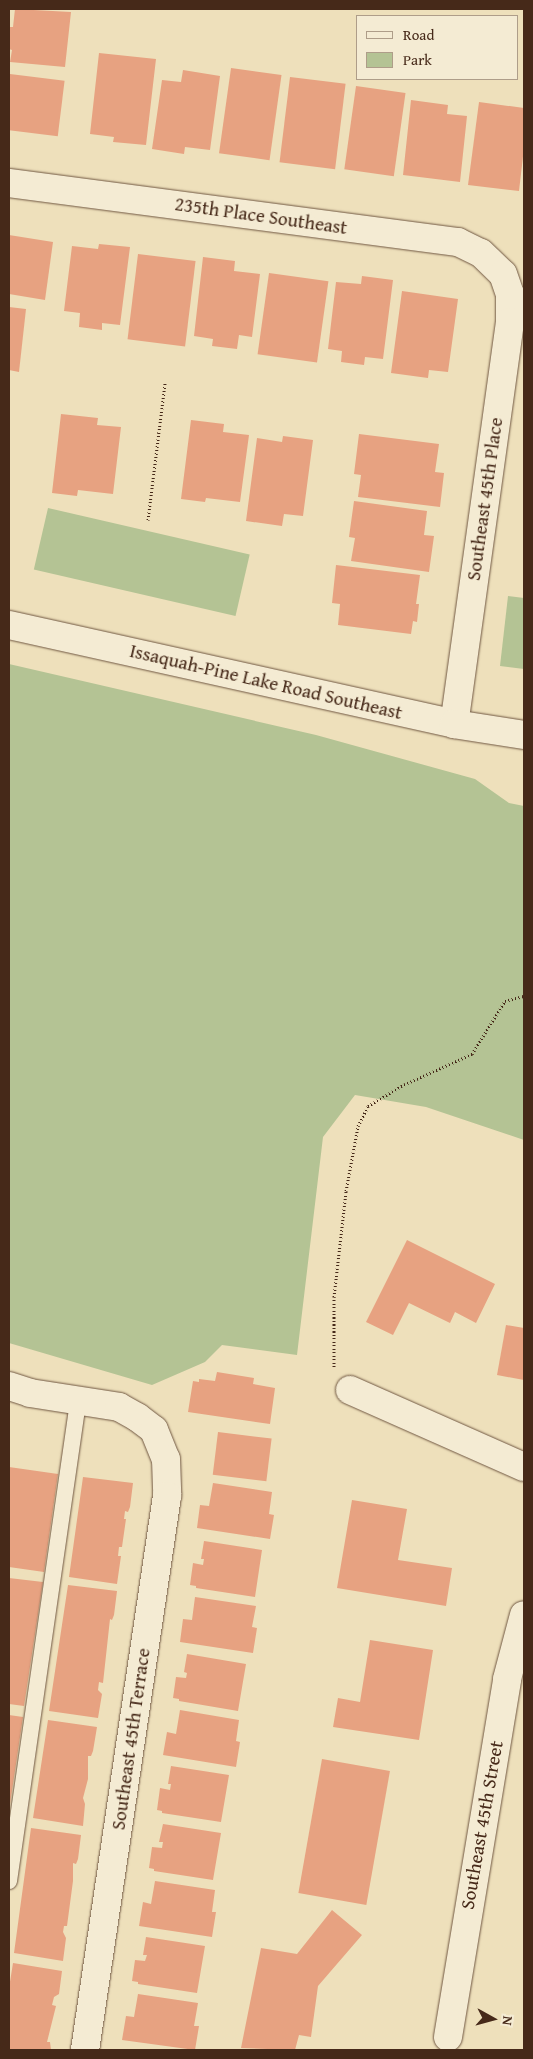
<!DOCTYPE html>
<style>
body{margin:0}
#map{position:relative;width:533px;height:2059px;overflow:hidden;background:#eee0bb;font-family:"Gentium Book Plus",serif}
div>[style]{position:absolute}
.green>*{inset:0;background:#b4c394;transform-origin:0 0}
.building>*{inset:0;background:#e7a281;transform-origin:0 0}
.path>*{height:3px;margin-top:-1.5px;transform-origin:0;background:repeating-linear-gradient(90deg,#462919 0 1px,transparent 0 3.5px)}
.roads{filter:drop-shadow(0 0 1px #705742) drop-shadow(0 0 1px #705742)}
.service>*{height:16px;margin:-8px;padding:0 8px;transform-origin:8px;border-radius:8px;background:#f4ebd3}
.minor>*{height:28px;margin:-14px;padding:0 14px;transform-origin:14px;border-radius:14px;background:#f4ebd3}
.secondary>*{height:28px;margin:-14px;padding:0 14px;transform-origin:14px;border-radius:14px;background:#f4ebd3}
span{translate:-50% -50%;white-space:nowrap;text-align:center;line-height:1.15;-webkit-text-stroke:5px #f4ebd3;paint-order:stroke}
.street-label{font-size:19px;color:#462919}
.frame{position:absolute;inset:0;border:10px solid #462919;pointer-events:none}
.legend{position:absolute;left:356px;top:15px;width:162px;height:65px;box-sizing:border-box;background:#f4ebd3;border:1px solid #ae9d89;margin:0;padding:6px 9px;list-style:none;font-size:15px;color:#462919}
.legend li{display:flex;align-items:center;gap:10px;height:25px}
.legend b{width:25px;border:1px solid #ae9d89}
.north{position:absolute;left:468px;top:1994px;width:50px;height:50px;-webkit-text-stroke:4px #f4ebd3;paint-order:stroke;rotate:97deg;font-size:14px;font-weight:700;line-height:20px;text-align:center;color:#462919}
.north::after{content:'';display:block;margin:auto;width:18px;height:22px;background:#462919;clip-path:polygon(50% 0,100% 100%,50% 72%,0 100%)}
</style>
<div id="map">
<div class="green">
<div style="left:48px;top:508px;width:207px;height:63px;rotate:13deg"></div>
<div style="clip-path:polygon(508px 596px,524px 598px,524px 669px,500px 666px)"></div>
<div style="clip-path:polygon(9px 664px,316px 735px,475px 779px,509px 803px,524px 806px,524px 1140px,426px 1107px,355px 1095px,323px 1137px,297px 1355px,222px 1345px,205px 1362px,152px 1385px,9px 1343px)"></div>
</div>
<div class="building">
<div style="clip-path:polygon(15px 9px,71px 12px,65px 67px,10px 62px,12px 50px,9px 49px,9px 27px,13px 27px)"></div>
<div style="clip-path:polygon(99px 53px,156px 59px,146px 145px,113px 142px,114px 137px,90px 134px)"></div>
<div style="left:231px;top:68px;width:51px;height:86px;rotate:8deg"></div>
<div style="clip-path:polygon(183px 70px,220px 76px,210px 150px,185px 147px,184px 154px,152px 149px,162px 80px,181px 82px)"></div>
<div style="left:10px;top:74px;width:55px;height:56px;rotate:7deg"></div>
<div style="left:290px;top:77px;width:56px;height:86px;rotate:7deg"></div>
<div style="left:356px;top:86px;width:50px;height:84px;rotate:8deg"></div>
<div style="clip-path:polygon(411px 100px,448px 105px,447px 114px,467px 116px,460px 182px,403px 175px)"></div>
<div style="clip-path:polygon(479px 102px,524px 108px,524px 148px,519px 191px,468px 185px)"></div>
<div style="clip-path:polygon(9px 235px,53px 242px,45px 300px,9px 294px)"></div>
<div style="clip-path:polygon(99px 244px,130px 247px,120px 325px,102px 323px,102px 330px,79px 327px,80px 313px,64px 311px,72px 246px,98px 249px)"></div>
<div style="left:138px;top:254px;width:58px;height:86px;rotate:7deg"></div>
<div style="clip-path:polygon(203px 257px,235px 261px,234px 271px,260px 274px,252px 337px,239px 335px,237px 349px,212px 346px,213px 339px,194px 336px)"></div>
<div style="left:269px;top:273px;width:60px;height:82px;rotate:8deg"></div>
<div style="clip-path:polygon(362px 276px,393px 280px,383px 359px,365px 357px,364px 365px,341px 362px,342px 351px,328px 349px,336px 282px,361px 284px)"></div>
<div style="clip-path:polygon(402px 291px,458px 299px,448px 372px,429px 370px,428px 378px,391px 373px)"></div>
<div style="clip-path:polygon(9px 307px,26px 309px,19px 372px,9px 370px)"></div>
<div style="clip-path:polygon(61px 414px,98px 418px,97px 425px,121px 427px,113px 494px,78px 490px,77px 496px,52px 493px)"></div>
<div style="clip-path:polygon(191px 420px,224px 424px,223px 432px,249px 435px,240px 502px,206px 498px,205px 502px,181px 499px)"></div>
<div style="clip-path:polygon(359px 434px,439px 444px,435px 472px,444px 473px,440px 507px,358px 497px,361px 475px,354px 474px)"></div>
<div style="clip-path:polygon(283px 436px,313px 440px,303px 516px,284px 514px,282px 526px,246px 521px,257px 438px,282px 442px)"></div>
<div style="clip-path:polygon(354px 501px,427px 511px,424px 535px,434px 536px,429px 572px,351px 561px,355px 538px,349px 537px)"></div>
<div style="clip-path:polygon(336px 565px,420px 575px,416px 604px,419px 604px,417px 622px,413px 621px,411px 634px,338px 625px,340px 604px,332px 603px)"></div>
<div style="clip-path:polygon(407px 1240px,495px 1284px,476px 1323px,455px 1312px,450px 1323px,409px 1303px,393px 1335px,366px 1322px)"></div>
<div style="clip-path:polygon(506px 1325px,524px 1328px,524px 1380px,497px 1375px)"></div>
<div style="clip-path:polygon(217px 1372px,254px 1378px,253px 1384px,275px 1388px,270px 1424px,188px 1412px,193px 1381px,199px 1382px,199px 1379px,215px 1381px)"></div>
<div style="left:218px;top:1432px;width:54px;height:43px;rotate:7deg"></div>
<div style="clip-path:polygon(9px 1467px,58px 1474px,44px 1572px,9px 1567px)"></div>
<div style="clip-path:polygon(83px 1477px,133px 1483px,130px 1507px,128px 1512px,125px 1511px,124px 1519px,126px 1519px,122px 1547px,119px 1547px,118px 1556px,121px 1556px,117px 1584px,69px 1577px)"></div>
<div style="clip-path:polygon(213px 1483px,272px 1492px,269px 1514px,274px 1515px,270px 1539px,197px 1528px,200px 1505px,209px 1506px)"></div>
<div style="clip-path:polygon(352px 1500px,407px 1509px,398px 1560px,452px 1568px,446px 1606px,337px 1588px)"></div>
<div style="clip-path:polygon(204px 1541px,262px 1550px,255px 1597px,196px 1588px,196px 1586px,190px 1585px,193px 1563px,203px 1565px,204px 1559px,201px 1559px)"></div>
<div style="clip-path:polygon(9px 1578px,43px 1582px,24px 1706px,9px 1704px)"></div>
<div style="clip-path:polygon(68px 1585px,117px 1591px,114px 1615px,112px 1620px,110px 1619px,103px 1683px,99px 1682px,98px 1690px,102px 1694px,98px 1718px,49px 1711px)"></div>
<div style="clip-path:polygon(195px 1597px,256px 1606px,252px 1627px,257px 1628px,253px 1653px,180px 1642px,183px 1619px,192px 1620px)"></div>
<div style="clip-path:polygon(370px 1640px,433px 1650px,419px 1740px,333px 1727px,338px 1698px,360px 1702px)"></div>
<div style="clip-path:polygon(187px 1654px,246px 1664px,238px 1711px,179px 1701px,179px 1699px,173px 1698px,176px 1677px,186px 1678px,187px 1673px,184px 1672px)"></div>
<div style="clip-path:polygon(180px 1710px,239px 1720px,236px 1741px,240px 1742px,236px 1767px,163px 1755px,167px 1732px,176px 1734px)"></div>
<div style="clip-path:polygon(9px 1715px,23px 1717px,10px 1804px,9px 1804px)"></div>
<div style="clip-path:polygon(48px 1720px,97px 1727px,93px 1751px,91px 1756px,88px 1756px,88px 1779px,83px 1798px,85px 1804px,83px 1826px,33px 1818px)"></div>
<div style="left:322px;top:1759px;width:69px;height:136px;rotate:10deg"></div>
<div style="clip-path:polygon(171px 1766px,229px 1775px,221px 1822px,162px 1813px,162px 1811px,157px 1810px,160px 1788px,170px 1790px,171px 1784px,168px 1784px)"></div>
<div style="clip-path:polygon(163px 1824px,221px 1833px,213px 1880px,154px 1871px,154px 1869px,149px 1868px,152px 1847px,162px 1848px,163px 1842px,159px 1842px)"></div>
<div style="clip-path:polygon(31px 1828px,81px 1835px,78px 1859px,76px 1864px,73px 1863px,73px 1881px,67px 1926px,64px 1926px,63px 1932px,66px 1938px,63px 1961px,14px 1953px)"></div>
<div style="clip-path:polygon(155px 1881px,215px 1890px,212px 1912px,216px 1912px,212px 1937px,139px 1926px,143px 1902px,151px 1904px)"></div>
<div style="clip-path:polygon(332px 1910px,362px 1935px,318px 1986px,311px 2037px,299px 2035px,295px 2050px,241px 2048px,261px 1948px,297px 1954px)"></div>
<div style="clip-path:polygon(146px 1937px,205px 1946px,197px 1993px,138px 1984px,138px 1982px,132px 1981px,135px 1960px,145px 1961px,147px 1955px,143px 1955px)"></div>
<div style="clip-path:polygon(13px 1963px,62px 1971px,59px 1994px,54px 1997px,52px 2005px,56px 2006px,47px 2042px,50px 2042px,51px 2050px,9px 2050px,9px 1988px)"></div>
<div style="clip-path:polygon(138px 1994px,198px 2003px,194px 2026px,199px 2026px,195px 2050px,122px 2040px,126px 2016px,134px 2017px)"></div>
</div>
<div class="path">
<div style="left:148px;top:520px;width:138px;rotate:-82.9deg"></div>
<div style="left:334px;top:1367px;width:70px;rotate:-90deg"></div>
<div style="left:334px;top:1297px;width:107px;rotate:-83.5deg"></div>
<div style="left:346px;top:1191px;width:66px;rotate:-79.5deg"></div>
<div style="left:358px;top:1126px;width:22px;rotate:-63deg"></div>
<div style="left:368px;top:1106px;width:39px;rotate:-31deg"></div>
<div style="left:401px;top:1086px;width:78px;rotate:-24.3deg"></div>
<div style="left:472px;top:1054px;width:62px;rotate:-58.1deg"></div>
<div style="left:505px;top:1001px;width:20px;rotate:-15deg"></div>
</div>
<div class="roads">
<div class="service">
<div style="left:9px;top:1881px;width:486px;rotate:-81.8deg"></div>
</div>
<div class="minor">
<div style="left:9px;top:183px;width:453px;rotate:7.5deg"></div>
<div style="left:458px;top:242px;width:25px;rotate:26deg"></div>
<div style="left:481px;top:253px;width:30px;rotate:44deg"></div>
<div style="left:503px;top:274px;width:21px;rotate:71deg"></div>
<div style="left:510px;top:294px;width:28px;rotate:90deg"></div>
<div style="left:510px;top:322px;width:406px;rotate:97.9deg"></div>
<div style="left:9px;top:1386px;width:22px;rotate:18deg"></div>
<div style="left:30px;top:1393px;width:90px;rotate:8.9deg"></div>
<div style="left:119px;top:1407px;width:21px;rotate:29deg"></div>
<div style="left:137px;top:1417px;width:21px;rotate:37deg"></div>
<div style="left:154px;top:1430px;width:31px;rotate:68deg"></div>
<div style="left:166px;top:1459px;width:37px;rotate:88deg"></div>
<div style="left:167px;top:1496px;width:560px;rotate:98.42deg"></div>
<div style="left:350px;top:1390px;width:190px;rotate:23.9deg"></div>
<div style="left:448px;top:2037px;width:363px;rotate:-80.6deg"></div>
<div style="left:507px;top:1679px;width:66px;rotate:-75.1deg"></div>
</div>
<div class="secondary">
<div style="left:9px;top:625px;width:456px;rotate:12.5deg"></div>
<div style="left:454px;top:724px;width:71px;rotate:8.9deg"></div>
</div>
</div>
<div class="street-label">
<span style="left:261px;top:216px;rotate:8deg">235th Place Southeast</span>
<span style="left:485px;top:499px;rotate:-82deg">Southeast 45th Place</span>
<span style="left:266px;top:682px;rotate:13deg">Issaquah-Pine Lake Road Southeast</span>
<span style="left:131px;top:1739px;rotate:-82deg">Southeast 45th Terrace</span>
<span style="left:482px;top:1825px;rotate:-80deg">Southeast 45th Street</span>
</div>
<div class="frame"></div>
<ul class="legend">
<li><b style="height:6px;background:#f4ebd3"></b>Road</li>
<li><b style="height:14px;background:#b4c394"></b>Park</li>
</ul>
<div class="north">N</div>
</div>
